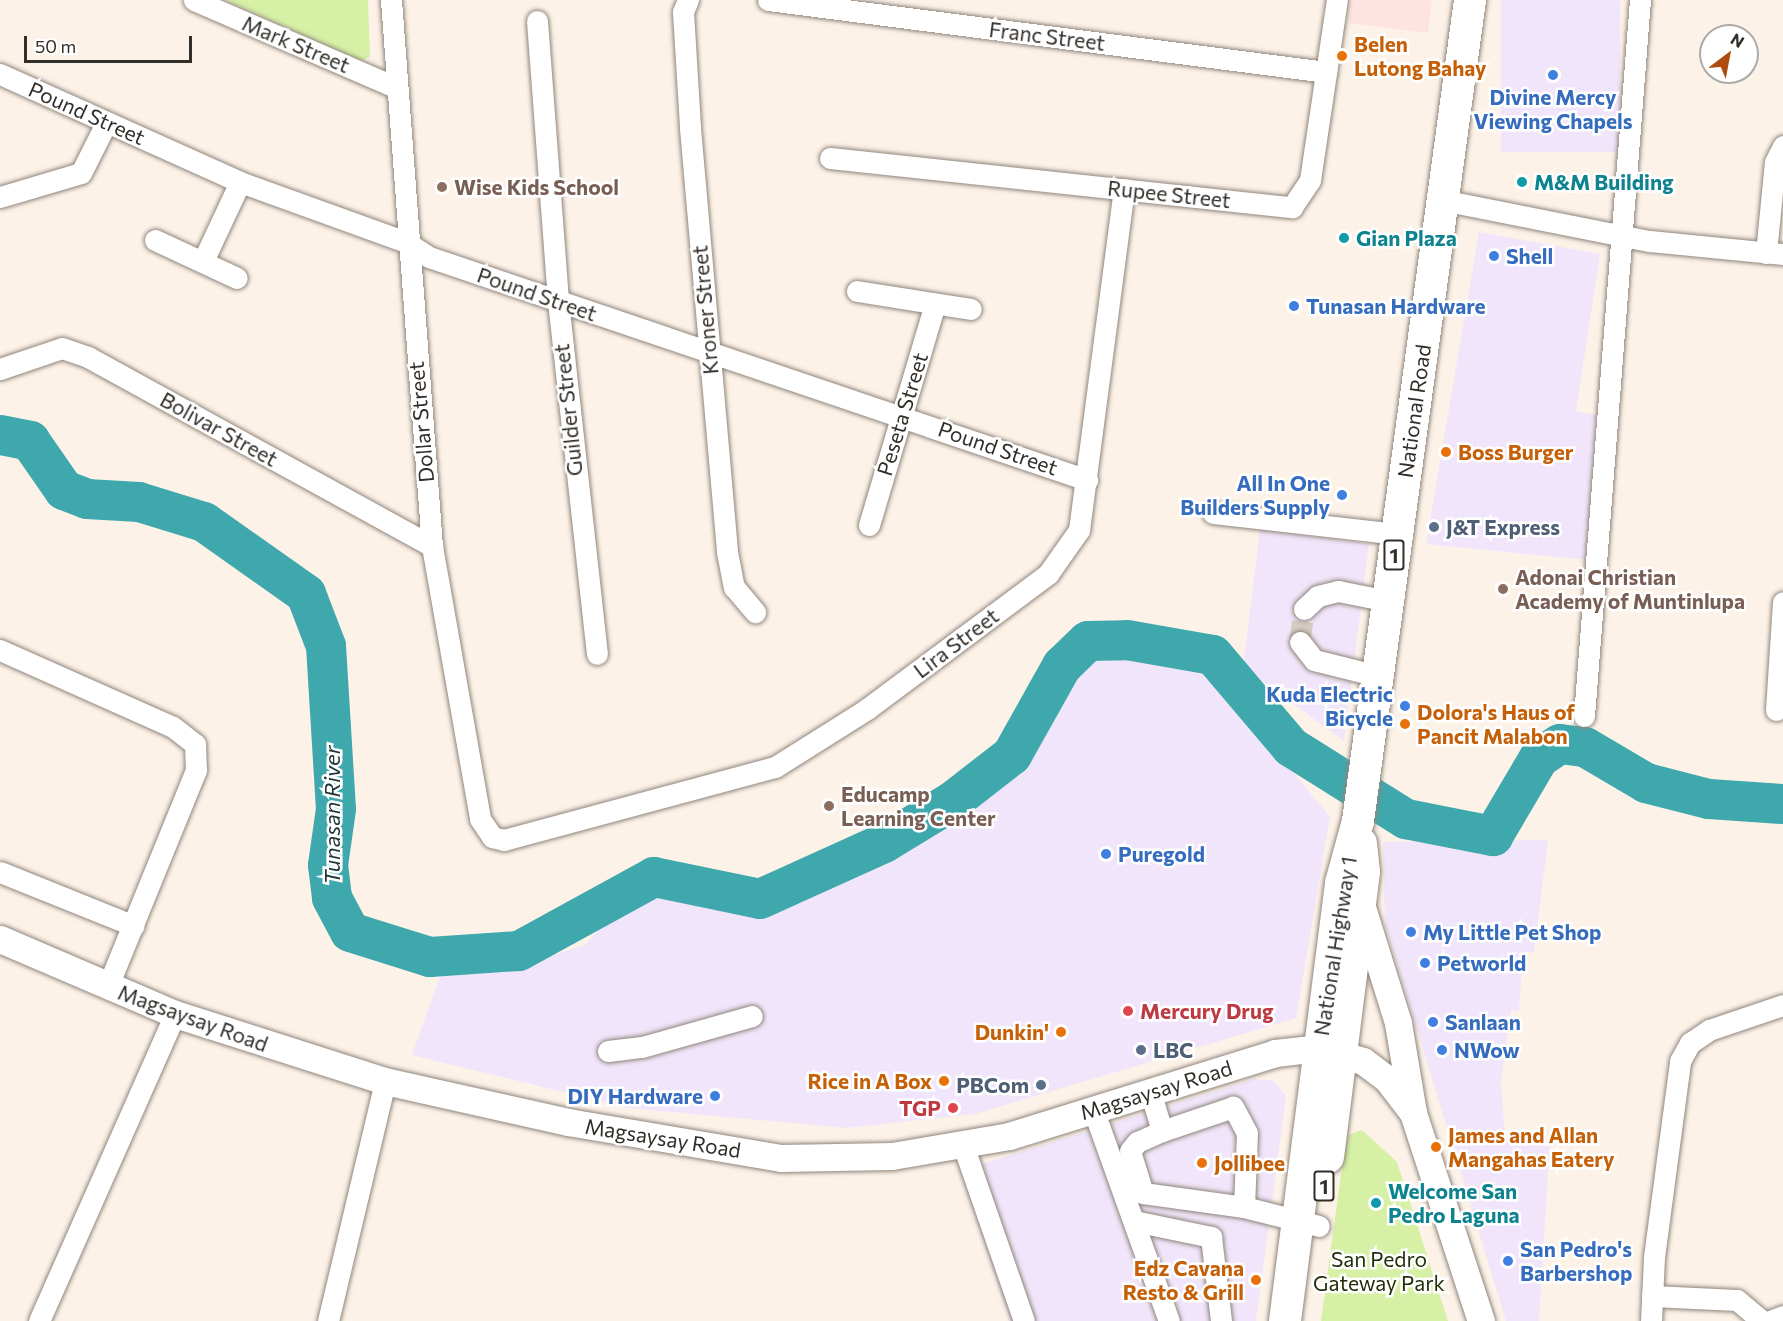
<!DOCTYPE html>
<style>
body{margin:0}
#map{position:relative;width:1783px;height:1321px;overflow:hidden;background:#fdf2e8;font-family:Commissioner,sans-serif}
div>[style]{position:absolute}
.commercial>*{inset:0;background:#f0e5fa;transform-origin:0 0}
.medical>*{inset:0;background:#fee3e3}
.green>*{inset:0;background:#d6f0a6}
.river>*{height:40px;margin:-20px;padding:0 20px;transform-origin:20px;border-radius:20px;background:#3ea8ad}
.minor-tunnel>*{height:21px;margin-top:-10.5px;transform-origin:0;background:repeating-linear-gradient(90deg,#d4cbc2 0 21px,transparent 0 31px)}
.roads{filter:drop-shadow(0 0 2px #90857c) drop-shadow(0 0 2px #90857c)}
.minor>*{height:21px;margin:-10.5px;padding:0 10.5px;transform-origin:10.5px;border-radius:10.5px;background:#fff}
.major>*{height:27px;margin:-13.5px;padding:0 13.5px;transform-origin:13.5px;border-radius:13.5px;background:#fff}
.highway>*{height:32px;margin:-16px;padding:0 16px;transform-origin:16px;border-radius:16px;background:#fff}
.dots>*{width:16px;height:16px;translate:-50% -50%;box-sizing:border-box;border:3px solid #fff;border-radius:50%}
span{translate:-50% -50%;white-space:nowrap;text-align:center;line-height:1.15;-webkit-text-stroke:5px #fff;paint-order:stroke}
.shield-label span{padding:2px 4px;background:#fff;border:2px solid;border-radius:4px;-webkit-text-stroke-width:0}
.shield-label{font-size:20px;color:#312d29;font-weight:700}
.street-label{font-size:21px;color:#312d29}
.food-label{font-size:21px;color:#c56008;font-weight:700}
.left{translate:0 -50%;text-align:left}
.right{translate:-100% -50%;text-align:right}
.shop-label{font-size:21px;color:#366cbe;font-weight:700}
.culture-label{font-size:21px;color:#0d838f;font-weight:700}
.education-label{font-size:21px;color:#785e54;font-weight:700}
.service-label{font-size:21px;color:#4e5e75;font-weight:700}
.health-label{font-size:21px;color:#be3a42;font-weight:700}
.park-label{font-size:21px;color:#242f09}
.water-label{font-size:22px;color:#1d3536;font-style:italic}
.north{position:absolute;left:1699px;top:24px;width:60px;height:60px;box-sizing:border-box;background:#fff;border:2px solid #adaba9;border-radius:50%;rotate:32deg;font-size:16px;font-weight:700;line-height:24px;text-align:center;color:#312d29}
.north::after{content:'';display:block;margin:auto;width:21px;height:27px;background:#ae4c10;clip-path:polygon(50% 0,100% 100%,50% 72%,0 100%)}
.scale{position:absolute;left:24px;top:36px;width:168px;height:27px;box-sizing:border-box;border:3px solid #312d29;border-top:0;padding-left:8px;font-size:18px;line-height:21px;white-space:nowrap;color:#312d29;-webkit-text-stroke:4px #fff;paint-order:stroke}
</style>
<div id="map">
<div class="commercial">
<div style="left:1501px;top:0;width:119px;height:152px"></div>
<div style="clip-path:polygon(1479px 232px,1600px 254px,1576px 411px,1596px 415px,1587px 560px,1426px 544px)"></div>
<div style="clip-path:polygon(1260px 529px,1369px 544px,1344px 741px,1243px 667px)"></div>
<div style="clip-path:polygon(1107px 651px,1206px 666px,1330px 817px,1296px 1018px,975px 1114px,846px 1128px,628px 1108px,412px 1055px,443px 968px,509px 969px,585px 945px,615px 910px,682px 890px,787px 905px,961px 819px,1008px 773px,1070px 679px)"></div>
<div style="clip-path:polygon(1548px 840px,1534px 952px,1523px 952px,1519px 1012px,1511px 1010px,1501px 1081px,1505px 1138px,1550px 1140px,1539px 1321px,1506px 1321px,1385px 924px,1383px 842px)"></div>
<div style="clip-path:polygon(1254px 1079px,1274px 1081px,1286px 1096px,1256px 1321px,1010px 1321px,960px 1171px)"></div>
</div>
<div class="medical">
<div style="clip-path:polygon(1352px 0,1432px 0,1428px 33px,1349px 23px)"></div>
</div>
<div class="green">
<div style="clip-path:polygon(225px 0,368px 0,370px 57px,360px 61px)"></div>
<div style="clip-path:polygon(1362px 1130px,1397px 1162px,1448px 1321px,1321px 1321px,1345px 1145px,1349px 1135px)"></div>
</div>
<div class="river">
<div style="left:0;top:435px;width:31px;rotate:11deg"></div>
<div style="left:30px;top:441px;width:60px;rotate:55.2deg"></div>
<div style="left:64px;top:490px;width:25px;rotate:21deg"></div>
<div style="left:87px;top:499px;width:52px;rotate:3.3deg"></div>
<div style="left:139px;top:502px;width:68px;rotate:17.1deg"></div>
<div style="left:204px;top:522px;width:125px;rotate:35.2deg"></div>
<div style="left:306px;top:594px;width:56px;rotate:69deg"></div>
<div style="left:326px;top:646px;width:163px;rotate:86.5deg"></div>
<div style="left:336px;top:809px;width:57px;rotate:98.1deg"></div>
<div style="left:328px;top:865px;width:33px;rotate:83deg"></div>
<div style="left:332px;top:898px;width:38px;rotate:62deg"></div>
<div style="left:350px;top:932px;width:84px;rotate:17.4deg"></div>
<div style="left:430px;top:957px;width:89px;rotate:-3.9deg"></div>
<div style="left:519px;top:951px;width:154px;rotate:-28.7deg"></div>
<div style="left:654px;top:877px;width:108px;rotate:11.7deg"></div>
<div style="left:760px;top:899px;width:136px;rotate:-24.3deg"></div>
<div style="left:884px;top:843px;width:81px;rotate:-31.3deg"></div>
<div style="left:953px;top:801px;width:75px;rotate:-37.9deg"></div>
<div style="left:1012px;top:755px;width:102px;rotate:-60.7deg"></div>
<div style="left:1062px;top:666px;width:36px;rotate:-44deg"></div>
<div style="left:1088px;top:641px;width:39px;rotate:-1deg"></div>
<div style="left:1127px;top:640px;width:87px;rotate:9.9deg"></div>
<div style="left:1213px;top:655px;width:121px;rotate:49.7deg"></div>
<div style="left:1291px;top:747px;width:136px;rotate:32.1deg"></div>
<div style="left:1406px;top:819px;width:89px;rotate:11.1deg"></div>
<div style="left:1493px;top:836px;width:91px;rotate:-59.5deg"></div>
<div style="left:1539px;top:758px;width:25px;rotate:-34deg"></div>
<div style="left:1560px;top:744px;width:25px;rotate:7deg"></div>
<div style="left:1585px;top:747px;width:71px;rotate:30.5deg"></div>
<div style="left:1646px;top:783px;width:65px;rotate:14.3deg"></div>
<div style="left:1709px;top:799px;width:74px;rotate:3.9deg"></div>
</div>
<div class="minor-tunnel">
<div style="left:1300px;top:642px;width:33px;rotate:-83deg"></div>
</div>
<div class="roads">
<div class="minor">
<div style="left:194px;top:0;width:221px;rotate:23.4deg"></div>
<div style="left:391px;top:0;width:548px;rotate:85.71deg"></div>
<div style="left:432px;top:546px;width:277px;rotate:80deg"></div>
<div style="left:480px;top:819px;width:22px;rotate:56deg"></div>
<div style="left:492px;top:837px;width:12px;rotate:14deg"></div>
<div style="left:504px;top:840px;width:281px;rotate:-15.1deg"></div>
<div style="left:775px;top:767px;width:109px;rotate:-32.2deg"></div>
<div style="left:867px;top:709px;width:226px;rotate:-36.7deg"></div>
<div style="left:1048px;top:574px;width:54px;rotate:-54.8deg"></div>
<div style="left:1079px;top:530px;width:344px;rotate:-82.5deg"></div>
<div style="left:688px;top:0;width:13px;rotate:113deg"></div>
<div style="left:683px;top:12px;width:116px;rotate:86.5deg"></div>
<div style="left:690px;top:128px;width:426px;rotate:85deg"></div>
<div style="left:727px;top:552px;width:36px;rotate:79deg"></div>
<div style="left:734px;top:587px;width:33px;rotate:50deg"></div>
<div style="left:768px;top:0;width:563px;rotate:7.35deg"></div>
<div style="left:537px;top:21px;width:281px;rotate:85.7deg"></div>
<div style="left:558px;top:301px;width:355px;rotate:83.7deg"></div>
<div style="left:0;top:74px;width:263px;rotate:24.2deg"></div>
<div style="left:240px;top:182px;width:177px;rotate:19.9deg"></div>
<div style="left:406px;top:242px;width:27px;rotate:33deg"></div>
<div style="left:429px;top:257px;width:695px;rotate:18.72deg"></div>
<div style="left:830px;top:158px;width:465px;rotate:6.1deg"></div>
<div style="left:1292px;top:207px;width:32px;rotate:-56deg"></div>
<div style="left:1310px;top:180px;width:182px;rotate:-81.5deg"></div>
<div style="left:0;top:197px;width:84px;rotate:-16.5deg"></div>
<div style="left:81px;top:173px;width:56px;rotate:-63.4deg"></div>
<div style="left:1442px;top:200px;width:212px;rotate:11.2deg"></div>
<div style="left:1650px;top:241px;width:134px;rotate:5.6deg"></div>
<div style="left:155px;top:240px;width:90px;rotate:24.9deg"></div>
<div style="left:1766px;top:253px;width:91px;rotate:-84.4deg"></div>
<div style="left:1775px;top:162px;width:18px;rotate:-63deg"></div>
<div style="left:203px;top:261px;width:87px;rotate:-64.9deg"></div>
<div style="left:857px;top:291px;width:115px;rotate:9deg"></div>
<div style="left:0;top:369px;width:65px;rotate:-18.7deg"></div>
<div style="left:62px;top:348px;width:28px;rotate:19deg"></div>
<div style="left:88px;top:357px;width:393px;rotate:28.8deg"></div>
<div style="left:1213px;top:513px;width:185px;rotate:6.5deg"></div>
<div style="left:869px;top:525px;width:231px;rotate:-73.4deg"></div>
<div style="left:1304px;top:609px;width:19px;rotate:-43deg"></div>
<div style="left:1318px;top:596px;width:21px;rotate:-14deg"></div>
<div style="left:1338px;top:591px;width:51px;rotate:11.3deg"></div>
<div style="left:1300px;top:642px;width:23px;rotate:52deg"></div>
<div style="left:1314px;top:660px;width:66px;rotate:14deg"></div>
<div style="left:0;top:650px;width:189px;rotate:24deg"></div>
<div style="left:173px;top:727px;width:28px;rotate:38deg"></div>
<div style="left:195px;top:744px;width:26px;rotate:88deg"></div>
<div style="left:196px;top:770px;width:233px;rotate:112.2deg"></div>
<div style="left:1776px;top:710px;width:108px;rotate:-86.3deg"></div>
<div style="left:1584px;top:716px;width:718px;rotate:-85.53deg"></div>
<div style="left:0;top:872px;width:144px;rotate:21.9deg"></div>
<div style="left:608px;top:1051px;width:34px;rotate:-7deg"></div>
<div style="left:642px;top:1047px;width:114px;rotate:-15.7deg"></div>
<div style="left:1150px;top:1091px;width:42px;rotate:73.3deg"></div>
<div style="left:1093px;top:1109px;width:225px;rotate:70.3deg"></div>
<div style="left:963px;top:1145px;width:186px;rotate:70.9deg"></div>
<div style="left:1244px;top:1207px;width:74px;rotate:-87.7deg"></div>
<div style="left:1247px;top:1133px;width:30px;rotate:-118deg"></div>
<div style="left:1233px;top:1107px;width:75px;rotate:161.3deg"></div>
<div style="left:1162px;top:1131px;width:27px;rotate:156deg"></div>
<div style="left:1137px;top:1142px;width:11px;rotate:128deg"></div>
<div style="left:1130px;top:1151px;width:44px;rotate:72.8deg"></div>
<div style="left:1143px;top:1193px;width:102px;rotate:7.9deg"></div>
<div style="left:1244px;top:1207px;width:77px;rotate:14.2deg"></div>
<div style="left:1134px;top:1221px;width:79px;rotate:11.7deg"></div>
<div style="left:1211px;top:1237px;width:85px;rotate:83.2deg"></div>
<div style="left:1652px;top:1296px;width:85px;rotate:2.7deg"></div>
<div style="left:1737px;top:1300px;width:33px;rotate:40deg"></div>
<div style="left:39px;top:1321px;width:336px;rotate:-66.1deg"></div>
<div style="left:328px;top:1321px;width:247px;rotate:-76.6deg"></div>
<div style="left:1651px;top:1321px;width:64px;rotate:-87.3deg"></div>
<div style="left:1654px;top:1257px;width:198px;rotate:-82.4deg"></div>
<div style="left:1680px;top:1061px;width:21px;rotate:-61deg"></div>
<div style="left:1690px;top:1043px;width:23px;rotate:-34deg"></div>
<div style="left:1709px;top:1030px;width:78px;rotate:-18.7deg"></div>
<div style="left:1770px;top:1321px;width:14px;rotate:-21deg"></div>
</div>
<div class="major">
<div style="left:1361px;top:904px;width:125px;rotate:72.7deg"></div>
<div style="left:1398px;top:1023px;width:91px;rotate:80.5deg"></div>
<div style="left:1413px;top:1113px;width:219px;rotate:71.9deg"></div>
<div style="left:0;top:939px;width:190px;rotate:23.2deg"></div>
<div style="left:175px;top:1014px;width:220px;rotate:17.7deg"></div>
<div style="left:385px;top:1081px;width:188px;rotate:12.6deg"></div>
<div style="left:568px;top:1122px;width:216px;rotate:9.6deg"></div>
<div style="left:781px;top:1158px;width:111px;rotate:-1deg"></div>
<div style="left:892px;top:1156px;width:119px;rotate:-9.7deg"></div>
<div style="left:1009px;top:1136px;width:279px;rotate:-17.3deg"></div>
<div style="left:1275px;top:1053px;width:43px;rotate:-6.6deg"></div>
<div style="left:1318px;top:1048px;width:47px;rotate:16.1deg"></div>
<div style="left:1363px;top:1061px;width:30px;rotate:37deg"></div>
<div style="left:1387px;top:1079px;width:43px;rotate:52.6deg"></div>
</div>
<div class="highway">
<div style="left:1328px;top:1157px;width:287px;rotate:-82.8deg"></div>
<div style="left:1364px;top:872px;width:29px;rotate:-96deg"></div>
<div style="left:1285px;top:1321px;width:442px;rotate:-82.7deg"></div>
<div style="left:1341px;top:883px;width:64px;rotate:-74.7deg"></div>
<div style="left:1358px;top:821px;width:829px;rotate:-82.23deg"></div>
</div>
</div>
<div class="dots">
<div style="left:1342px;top:56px;background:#e8710a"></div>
<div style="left:1553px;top:75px;background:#3f7fe0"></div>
<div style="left:1522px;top:182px;background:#0f9aa8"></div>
<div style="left:442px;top:187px;background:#8d6e63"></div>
<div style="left:1344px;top:238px;background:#0f9aa8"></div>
<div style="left:1494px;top:256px;background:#3f7fe0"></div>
<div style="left:1294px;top:306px;background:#3f7fe0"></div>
<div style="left:1446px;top:452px;background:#e8710a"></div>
<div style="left:1342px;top:495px;background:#3f7fe0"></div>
<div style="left:1434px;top:527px;background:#5c6f8a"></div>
<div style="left:1503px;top:589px;background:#8d6e63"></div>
<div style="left:1405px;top:706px;background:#3f7fe0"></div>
<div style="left:1405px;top:724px;background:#e8710a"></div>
<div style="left:829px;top:806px;background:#8d6e63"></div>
<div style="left:1106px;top:854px;background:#3f7fe0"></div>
<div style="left:1411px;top:932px;background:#3f7fe0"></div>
<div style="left:1425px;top:963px;background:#3f7fe0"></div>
<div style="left:1128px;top:1011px;background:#e0444e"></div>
<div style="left:1433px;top:1022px;background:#3f7fe0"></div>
<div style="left:1061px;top:1032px;background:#e8710a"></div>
<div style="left:1141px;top:1050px;background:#5c6f8a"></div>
<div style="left:1442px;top:1050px;background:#3f7fe0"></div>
<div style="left:944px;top:1081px;background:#e8710a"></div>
<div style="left:1041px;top:1085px;background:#5c6f8a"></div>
<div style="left:715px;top:1096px;background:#3f7fe0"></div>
<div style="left:953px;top:1108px;background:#e0444e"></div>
<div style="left:1436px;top:1147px;background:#e8710a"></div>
<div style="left:1202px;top:1163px;background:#e8710a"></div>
<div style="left:1376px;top:1203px;background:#0f9aa8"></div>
<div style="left:1508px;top:1261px;background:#3f7fe0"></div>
<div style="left:1256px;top:1280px;background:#e8710a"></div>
</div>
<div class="shield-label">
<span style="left:1394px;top:555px">1</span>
<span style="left:1324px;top:1186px">1</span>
</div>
<div class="street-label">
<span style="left:1047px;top:36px;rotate:7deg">Franc Street</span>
<span style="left:296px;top:44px;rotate:23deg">Mark Street</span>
<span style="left:87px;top:113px;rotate:24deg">Pound Street</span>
<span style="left:1169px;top:194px;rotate:6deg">Rupee Street</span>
<span style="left:537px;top:294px;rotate:19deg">Pound Street</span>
<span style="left:705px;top:310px;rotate:-95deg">Kroner Street</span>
<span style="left:568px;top:410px;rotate:-96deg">Guilder Street</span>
<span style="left:1414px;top:411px;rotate:-82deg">National Road</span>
<span style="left:902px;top:414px;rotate:-73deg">Peseta Street</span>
<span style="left:421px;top:422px;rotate:-95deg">Dollar Street</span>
<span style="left:219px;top:429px;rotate:29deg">Bolivar Street</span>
<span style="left:998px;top:448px;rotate:19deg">Pound Street</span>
<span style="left:956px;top:643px;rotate:-37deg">Lira Street</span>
<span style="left:1335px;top:946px;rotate:-81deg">National Highway 1</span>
<span style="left:193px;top:1018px;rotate:20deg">Magsaysay Road</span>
<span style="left:1156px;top:1090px;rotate:-17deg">Magsaysay Road</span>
<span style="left:663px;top:1138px;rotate:9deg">Magsaysay Road</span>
</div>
<div class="food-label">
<span class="left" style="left:1354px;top:56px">Belen<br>Lutong Bahay</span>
<span class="left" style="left:1458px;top:452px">Boss Burger</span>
<span class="left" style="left:1417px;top:724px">Dolora's Haus of<br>Pancit Malabon</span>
<span class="right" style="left:1049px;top:1032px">Dunkin'</span>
<span class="right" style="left:932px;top:1081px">Rice in A Box</span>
<span class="left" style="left:1448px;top:1147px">James and Allan<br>Mangahas Eatery</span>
<span class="left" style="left:1214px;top:1163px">Jollibee</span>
<span class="right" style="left:1244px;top:1280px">Edz Cavana<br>Resto &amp; Grill</span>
</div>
<div class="shop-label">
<span style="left:1553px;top:109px">Divine Mercy<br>Viewing Chapels</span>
<span class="left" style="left:1506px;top:256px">Shell</span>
<span class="left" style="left:1306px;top:306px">Tunasan Hardware</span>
<span class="right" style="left:1330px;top:495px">All In One<br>Builders Supply</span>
<span class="right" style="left:1393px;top:706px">Kuda Electric<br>Bicycle</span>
<span class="left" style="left:1118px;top:854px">Puregold</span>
<span class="left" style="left:1423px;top:932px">My Little Pet Shop</span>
<span class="left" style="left:1437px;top:963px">Petworld</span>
<span class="left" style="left:1445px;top:1022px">Sanlaan</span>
<span class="left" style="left:1454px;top:1050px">NWow</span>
<span class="right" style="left:703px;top:1096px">DIY Hardware</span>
<span class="left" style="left:1520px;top:1261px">San Pedro's<br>Barbershop</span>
</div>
<div class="culture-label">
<span class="left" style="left:1534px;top:182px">M&amp;M Building</span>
<span class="left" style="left:1356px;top:238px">Gian Plaza</span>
<span class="left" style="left:1388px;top:1203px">Welcome San<br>Pedro Laguna</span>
</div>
<div class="education-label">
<span class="left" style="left:454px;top:187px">Wise Kids School</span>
<span class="left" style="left:1515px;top:589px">Adonai Christian<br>Academy of Muntinlupa</span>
<span class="left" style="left:841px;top:806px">Educamp<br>Learning Center</span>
</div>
<div class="service-label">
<span class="left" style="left:1446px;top:527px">J&amp;T Express</span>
<span class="left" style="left:1153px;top:1050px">LBC</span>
<span class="right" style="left:1029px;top:1085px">PBCom</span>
</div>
<div class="health-label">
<span class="left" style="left:1140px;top:1011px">Mercury Drug</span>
<span class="right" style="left:941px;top:1108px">TGP</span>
</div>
<div class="park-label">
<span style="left:1379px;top:1271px">San Pedro<br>Gateway Park</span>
</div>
<div class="water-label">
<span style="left:332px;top:815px;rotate:-90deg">Tunasan River</span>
</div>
<div class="north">N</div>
<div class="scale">50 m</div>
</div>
